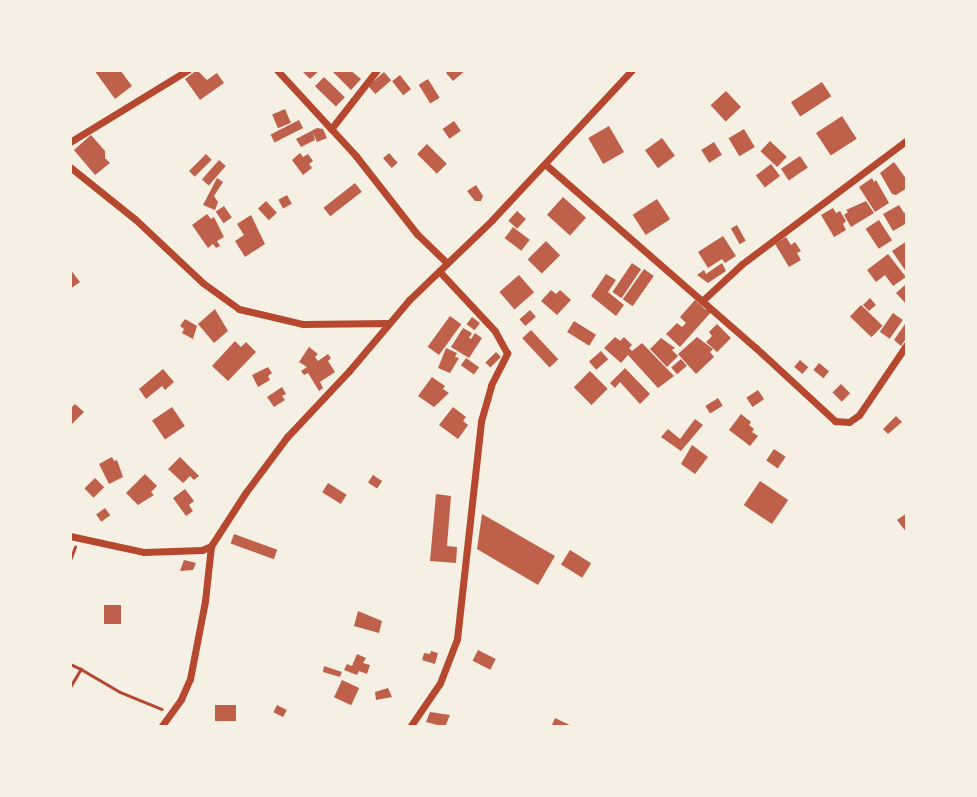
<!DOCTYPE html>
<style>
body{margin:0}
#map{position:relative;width:977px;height:797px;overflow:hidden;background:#f6efe4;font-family:Roboto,sans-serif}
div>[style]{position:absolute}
.building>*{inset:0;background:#bf614a;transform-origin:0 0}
.path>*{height:2.5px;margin:-1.25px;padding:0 1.25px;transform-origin:1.25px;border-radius:1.25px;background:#b5482f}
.minor>*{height:7px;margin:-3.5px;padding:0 3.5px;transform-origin:3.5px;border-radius:3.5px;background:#b5482f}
span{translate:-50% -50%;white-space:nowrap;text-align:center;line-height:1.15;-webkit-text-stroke:6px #f6efe4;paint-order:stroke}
.frame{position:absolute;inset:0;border:72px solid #f6efe4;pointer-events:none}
</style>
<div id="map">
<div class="building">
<div style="clip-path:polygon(94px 70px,120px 70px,132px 86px,115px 99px)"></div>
<div style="clip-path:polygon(197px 70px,207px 80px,217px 73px,224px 83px,200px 100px,185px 79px)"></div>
<div style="clip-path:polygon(301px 70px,320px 70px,310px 79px)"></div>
<div style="clip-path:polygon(331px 70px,350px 70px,361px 79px,351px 90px)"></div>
<div style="clip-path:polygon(449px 70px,466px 70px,453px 81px,446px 73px)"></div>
<div style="left:384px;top:72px;width:11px;height:21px;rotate:49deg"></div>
<div style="left:400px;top:75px;width:18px;height:10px;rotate:52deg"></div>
<div style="left:324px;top:77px;width:29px;height:13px;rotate:44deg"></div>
<div style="left:428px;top:79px;width:22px;height:11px;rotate:58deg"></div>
<div style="left:822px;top:82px;width:17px;height:37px;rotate:57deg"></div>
<div style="left:726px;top:91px;width:22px;height:21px;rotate:47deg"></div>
<div style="left:285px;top:109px;width:15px;height:14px;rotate:67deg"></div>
<div style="left:842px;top:116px;width:27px;height:31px;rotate:57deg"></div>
<div style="left:299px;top:120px;width:9px;height:32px;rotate:63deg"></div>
<div style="left:454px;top:121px;width:12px;height:14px;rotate:55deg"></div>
<div style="left:609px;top:126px;width:30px;height:24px;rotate:60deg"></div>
<div style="clip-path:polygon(317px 128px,323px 129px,327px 138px,317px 142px,313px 133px,315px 140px,301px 147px,296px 139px)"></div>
<div style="left:744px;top:129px;width:21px;height:18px;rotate:59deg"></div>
<div style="clip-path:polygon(91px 135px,105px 151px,105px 158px,110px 163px,95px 175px,74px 150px)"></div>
<div style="left:662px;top:138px;width:22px;height:21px;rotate:54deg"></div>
<div style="left:770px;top:141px;width:23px;height:14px;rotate:43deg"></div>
<div style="left:714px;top:142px;width:15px;height:15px;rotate:58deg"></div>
<div style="left:427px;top:144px;width:28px;height:14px;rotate:45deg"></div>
<div style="clip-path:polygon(300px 153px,303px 157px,308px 154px,313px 161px,309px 164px,312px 168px,303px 175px,292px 160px)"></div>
<div style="left:389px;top:153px;width:13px;height:8px;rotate:48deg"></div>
<div style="left:206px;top:154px;width:8px;height:24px;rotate:45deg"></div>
<div style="left:800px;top:156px;width:14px;height:23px;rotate:56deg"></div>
<div style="left:219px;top:160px;width:9px;height:26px;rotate:41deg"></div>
<div style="clip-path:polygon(894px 162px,907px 180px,907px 188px,896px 195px,892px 194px,880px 173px)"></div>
<div style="left:771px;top:164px;width:15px;height:19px;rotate:53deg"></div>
<div style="clip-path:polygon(217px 178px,223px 182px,214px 196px,218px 202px,215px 210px,203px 205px)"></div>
<div style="clip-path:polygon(872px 178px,874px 182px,876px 180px,889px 203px,875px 212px,859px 187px)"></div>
<div style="left:355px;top:183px;width:11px;height:40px;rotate:52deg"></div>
<div style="clip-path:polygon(476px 185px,483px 196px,481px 201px,475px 201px,467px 191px)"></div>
<div style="left:287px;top:195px;width:10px;height:10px;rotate:61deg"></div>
<div style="left:563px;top:197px;width:31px;height:24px;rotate:42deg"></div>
<div style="left:657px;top:199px;width:24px;height:29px;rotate:57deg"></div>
<div style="left:266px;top:201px;width:16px;height:11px;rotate:47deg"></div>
<div style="clip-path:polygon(866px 201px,874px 213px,851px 227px,844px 215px,848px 212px,846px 210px)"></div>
<div style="clip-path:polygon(899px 205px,904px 213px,907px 211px,907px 223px,893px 231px,883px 214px)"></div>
<div style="left:224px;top:206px;width:14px;height:10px;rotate:56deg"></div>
<div style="clip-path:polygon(833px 208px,836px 213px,840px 211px,846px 221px,843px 224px,846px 230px,834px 237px,821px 215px)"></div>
<div style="left:517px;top:211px;width:12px;height:13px;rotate:42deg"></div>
<div style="clip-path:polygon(207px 214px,211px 219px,214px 217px,224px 237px,217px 241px,220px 246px,216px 248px,213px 244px,208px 248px,192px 225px)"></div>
<div style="clip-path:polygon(251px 215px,265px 244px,245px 257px,235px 241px,244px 235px,237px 224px)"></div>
<div style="left:879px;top:220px;width:24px;height:16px;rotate:57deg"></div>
<div style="left:737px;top:225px;width:18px;height:7px;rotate:61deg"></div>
<div style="left:513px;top:227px;width:21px;height:14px;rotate:37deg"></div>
<div style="clip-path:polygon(723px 236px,736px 256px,725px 263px,722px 259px,708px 268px,698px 252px)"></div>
<div style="clip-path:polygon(786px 237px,791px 245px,795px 242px,801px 251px,797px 253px,801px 260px,789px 267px,775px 244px)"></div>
<div style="left:546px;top:241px;width:20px;height:26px;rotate:45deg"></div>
<div style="clip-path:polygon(907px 241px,907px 273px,892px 251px)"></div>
<div style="clip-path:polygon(888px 254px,906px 277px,893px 286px,885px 275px,876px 282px,867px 270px)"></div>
<div style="left:632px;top:263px;width:11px;height:35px;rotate:34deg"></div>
<div style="clip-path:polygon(722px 263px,726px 271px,708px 283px,697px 275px,704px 270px,706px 274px)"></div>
<div style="clip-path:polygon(70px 269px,80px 282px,70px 289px)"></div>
<div style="left:644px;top:269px;width:12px;height:37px;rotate:35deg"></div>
<div style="clip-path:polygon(606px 274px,616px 280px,608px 292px,624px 305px,616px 316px,591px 296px)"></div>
<div style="left:519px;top:275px;width:23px;height:26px;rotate:49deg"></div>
<div style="clip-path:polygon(905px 285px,907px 288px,907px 305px,896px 293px)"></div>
<div style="clip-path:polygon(551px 290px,556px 294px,560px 290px,571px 300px,557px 315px,541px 301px)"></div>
<div style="clip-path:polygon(870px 298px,876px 305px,869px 311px,863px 305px)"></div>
<div style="clip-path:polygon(695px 300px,706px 310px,708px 307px,712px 311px,680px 347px,666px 334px,677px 323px,682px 327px,686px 323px,680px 317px)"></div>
<div style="left:861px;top:305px;width:30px;height:16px;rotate:44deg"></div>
<div style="clip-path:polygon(215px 309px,228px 331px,214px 343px,198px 324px)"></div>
<div style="left:530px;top:310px;width:9px;height:14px;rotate:49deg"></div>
<div style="left:893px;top:313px;width:12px;height:23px;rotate:35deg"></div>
<div style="left:450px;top:316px;width:14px;height:38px;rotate:36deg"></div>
<div style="left:472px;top:317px;width:10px;height:9px;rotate:37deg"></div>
<div style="clip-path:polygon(185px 319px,197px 326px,193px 339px,182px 333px,184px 329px,180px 326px)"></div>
<div style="left:574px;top:321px;width:26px;height:13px;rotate:32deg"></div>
<div style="clip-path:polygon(717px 324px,731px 338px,717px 352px,706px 342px,712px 336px,709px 332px)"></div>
<div style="clip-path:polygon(905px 324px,907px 337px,901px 346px,894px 340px)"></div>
<div style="clip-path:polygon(463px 328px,472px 333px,469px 338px,471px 339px,475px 333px,482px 338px,469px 358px,451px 347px)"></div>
<div style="left:531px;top:330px;width:40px;height:12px;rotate:47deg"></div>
<div style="clip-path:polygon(615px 337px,620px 341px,624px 337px,632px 345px,629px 348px,632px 351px,642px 343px,674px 376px,658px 388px,628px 355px,621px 363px,604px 348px)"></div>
<div style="clip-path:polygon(697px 337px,713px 349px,710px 352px,714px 357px,696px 374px,678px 354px)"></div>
<div style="clip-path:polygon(661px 338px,675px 348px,672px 350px,678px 356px,667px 367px,650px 349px)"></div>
<div style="clip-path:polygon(235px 341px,241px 347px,246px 342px,256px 352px,228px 381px,212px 366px)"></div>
<div style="clip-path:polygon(309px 347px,318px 354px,315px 357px,318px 361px,328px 354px,331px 358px,328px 361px,335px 372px,320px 382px,323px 388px,319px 391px,308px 373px,304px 375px,301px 371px,307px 367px,299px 362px)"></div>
<div style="clip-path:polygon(446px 348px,457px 353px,455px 357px,459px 358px,450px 373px,438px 368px)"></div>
<div style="left:601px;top:351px;width:11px;height:16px;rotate:49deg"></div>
<div style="left:496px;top:352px;width:7px;height:15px;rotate:45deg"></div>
<div style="left:466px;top:358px;width:16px;height:9px;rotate:35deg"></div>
<div style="left:681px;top:359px;width:9px;height:13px;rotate:49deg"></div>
<div style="left:800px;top:360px;width:11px;height:9px;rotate:41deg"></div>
<div style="left:819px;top:363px;width:13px;height:9px;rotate:39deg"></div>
<div style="clip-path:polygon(268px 367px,272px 373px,268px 376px,270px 380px,258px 387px,252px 375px)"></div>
<div style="clip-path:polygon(625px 368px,650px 394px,640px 404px,620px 382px,615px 388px,610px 383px)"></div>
<div style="clip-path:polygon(163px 369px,174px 382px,165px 390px,162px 386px,146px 399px,139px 389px)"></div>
<div style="left:590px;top:371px;width:25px;height:23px;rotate:45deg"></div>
<div style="clip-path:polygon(432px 377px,445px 386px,443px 389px,449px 393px,434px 407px,418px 396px)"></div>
<div style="left:841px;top:384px;width:13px;height:12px;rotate:45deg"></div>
<div style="clip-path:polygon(282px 387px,286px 394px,282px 396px,285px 400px,274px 407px,267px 397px)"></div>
<div style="left:758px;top:390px;width:11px;height:14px;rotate:56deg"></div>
<div style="left:718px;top:398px;width:9px;height:15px;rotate:58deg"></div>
<div style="clip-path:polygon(75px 404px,84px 412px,72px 424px,70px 409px)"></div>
<div style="left:172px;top:407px;width:23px;height:24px;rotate:56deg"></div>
<div style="clip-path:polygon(453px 407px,466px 417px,463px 421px,468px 425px,458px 439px,439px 425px)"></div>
<div style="clip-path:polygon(741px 414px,751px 422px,749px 425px,754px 429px,752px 432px,758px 436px,750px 446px,729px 430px)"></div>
<div style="clip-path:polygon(896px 416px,902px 422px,888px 434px,883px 429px)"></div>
<div style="clip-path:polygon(695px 419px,703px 425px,681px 451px,661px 437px,668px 429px,680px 439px)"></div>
<div style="clip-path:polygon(692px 445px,708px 457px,695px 474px,681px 464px)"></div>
<div style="left:774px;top:449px;width:14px;height:14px;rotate:34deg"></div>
<div style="clip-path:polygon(112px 457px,114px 461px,117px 460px,123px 477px,109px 484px,99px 464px)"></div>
<div style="clip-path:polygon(180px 457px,199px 476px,194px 480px,190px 476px,183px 483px,168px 469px)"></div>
<div style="clip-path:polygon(145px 474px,157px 486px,151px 492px,154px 495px,138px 505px,126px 493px)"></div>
<div style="left:373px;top:475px;width:11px;height:9px;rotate:34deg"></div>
<div style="left:95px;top:478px;width:13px;height:15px;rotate:45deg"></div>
<div style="left:760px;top:481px;width:34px;height:29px;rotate:34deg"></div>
<div style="left:328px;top:483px;width:22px;height:11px;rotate:32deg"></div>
<div style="clip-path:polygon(185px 489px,194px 501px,189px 505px,193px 511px,186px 516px,173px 498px)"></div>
<div style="clip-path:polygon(436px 494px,451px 496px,447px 546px,457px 547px,456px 563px,430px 561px)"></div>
<div style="left:105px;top:508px;width:9px;height:11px;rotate:54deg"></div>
<div style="clip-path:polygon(907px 513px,907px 533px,897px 520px)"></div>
<div style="clip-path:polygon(482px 514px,555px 556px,538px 585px,477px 549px)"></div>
<div style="left:234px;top:534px;width:46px;height:10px;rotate:20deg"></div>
<div style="left:570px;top:550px;width:25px;height:17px;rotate:32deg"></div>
<div style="clip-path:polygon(184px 560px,196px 563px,193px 570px,180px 571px)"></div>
<div style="left:104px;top:605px;width:17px;height:19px"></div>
<div style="clip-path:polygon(358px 611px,382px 621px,379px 633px,354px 626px)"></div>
<div style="left:478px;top:650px;width:20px;height:12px;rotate:27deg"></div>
<div style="clip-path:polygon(431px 651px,438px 653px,435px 664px,422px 660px,424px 653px,430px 654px)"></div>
<div style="clip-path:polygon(357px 654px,366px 658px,363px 663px,370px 665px,367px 674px,359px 671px,357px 675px,344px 670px,347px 664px,352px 666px)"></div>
<div style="clip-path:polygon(324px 666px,342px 672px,340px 677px,323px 672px)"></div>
<div style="left:342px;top:680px;width:19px;height:19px;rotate:25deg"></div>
<div style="clip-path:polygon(388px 688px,392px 697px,376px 700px,375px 692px)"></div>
<div style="left:215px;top:705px;width:21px;height:16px"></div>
<div style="left:277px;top:705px;width:11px;height:8px;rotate:27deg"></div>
<div style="clip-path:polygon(430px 712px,450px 715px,445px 727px,426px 722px)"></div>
<div style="clip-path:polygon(555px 718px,574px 727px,551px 727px)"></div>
</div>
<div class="path">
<div style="left:70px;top:560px;width:14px;rotate:-69deg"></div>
<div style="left:70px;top:664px;width:12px;rotate:24deg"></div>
<div style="left:70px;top:687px;width:21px;rotate:-59deg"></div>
<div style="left:81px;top:669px;width:45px;rotate:30.5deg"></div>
<div style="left:120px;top:692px;width:45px;rotate:22deg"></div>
</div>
<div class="minor">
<div style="left:277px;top:70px;width:117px;rotate:47.4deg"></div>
<div style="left:356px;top:156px;width:99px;rotate:52deg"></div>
<div style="left:417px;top:234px;width:42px;rotate:44deg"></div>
<div style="left:331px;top:129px;width:75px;rotate:-52.1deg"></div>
<div style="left:70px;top:142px;width:138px;rotate:-31.4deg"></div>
<div style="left:545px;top:164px;width:280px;rotate:41.1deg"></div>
<div style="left:756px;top:348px;width:108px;rotate:42.7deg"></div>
<div style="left:835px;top:421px;width:14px;rotate:4deg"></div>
<div style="left:849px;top:422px;width:12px;rotate:-35deg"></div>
<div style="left:859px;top:415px;width:86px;rotate:-55.9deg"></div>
<div style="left:70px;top:167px;width:83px;rotate:38.7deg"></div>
<div style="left:135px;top:219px;width:93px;rotate:43.3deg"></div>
<div style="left:203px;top:283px;width:44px;rotate:35.8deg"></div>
<div style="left:239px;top:309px;width:66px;rotate:13.2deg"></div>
<div style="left:303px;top:324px;width:86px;rotate:-0.7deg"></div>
<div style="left:702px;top:301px;width:54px;rotate:-42.8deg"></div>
<div style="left:742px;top:264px;width:206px;rotate:-36.9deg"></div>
<div style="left:70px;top:536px;width:76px;rotate:12.2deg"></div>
<div style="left:144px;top:552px;width:58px;rotate:-2deg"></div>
<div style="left:202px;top:550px;width:10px;rotate:-24deg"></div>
<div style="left:211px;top:546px;width:64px;rotate:-57.1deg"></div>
<div style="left:246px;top:492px;width:69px;rotate:-53.3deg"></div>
<div style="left:287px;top:437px;width:91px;rotate:-46.8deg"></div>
<div style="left:349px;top:371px;width:93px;rotate:-49.8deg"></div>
<div style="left:409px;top:300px;width:115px;rotate:-43.9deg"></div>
<div style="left:492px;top:220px;width:205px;rotate:-47deg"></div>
<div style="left:161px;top:727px;width:34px;rotate:-54deg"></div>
<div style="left:181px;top:699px;width:22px;rotate:-66deg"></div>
<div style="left:190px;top:679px;width:79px;rotate:-79.1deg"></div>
<div style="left:205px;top:601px;width:55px;rotate:-83.8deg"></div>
<div style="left:410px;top:727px;width:53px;rotate:-55.7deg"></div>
<div style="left:440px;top:683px;width:47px;rotate:-68.9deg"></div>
<div style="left:457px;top:639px;width:219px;rotate:-83.7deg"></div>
<div style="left:481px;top:421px;width:37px;rotate:-74deg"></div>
<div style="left:491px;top:385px;width:36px;rotate:-63deg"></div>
<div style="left:507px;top:353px;width:25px;rotate:-119deg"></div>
<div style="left:495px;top:331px;width:82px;rotate:-133deg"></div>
</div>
<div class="frame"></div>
</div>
